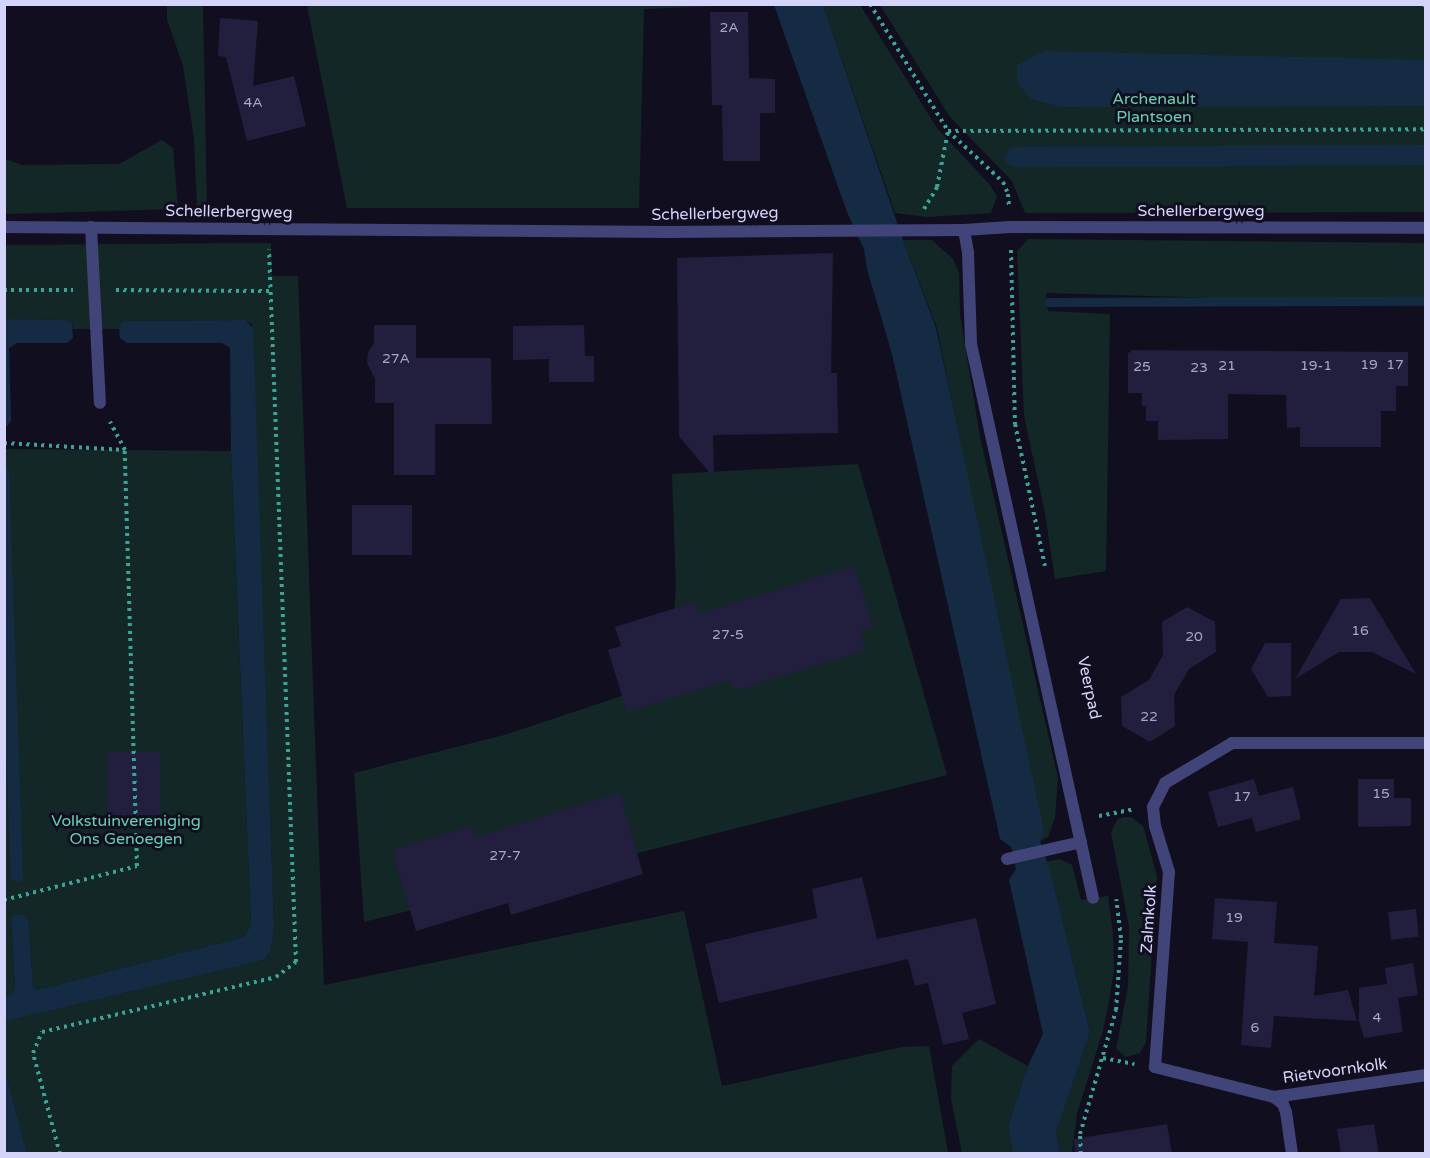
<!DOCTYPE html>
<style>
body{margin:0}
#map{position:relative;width:1430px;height:1158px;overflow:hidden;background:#110f1f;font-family:"Varela Round",sans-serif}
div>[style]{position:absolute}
.green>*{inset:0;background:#132826}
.water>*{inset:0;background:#152b44}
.stream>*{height:9px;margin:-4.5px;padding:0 4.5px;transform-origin:4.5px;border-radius:4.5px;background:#152b44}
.building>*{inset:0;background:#211e3e;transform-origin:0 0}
.path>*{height:4px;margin-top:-2px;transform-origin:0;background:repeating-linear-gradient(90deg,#3ca494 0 3px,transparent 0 7.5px)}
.service>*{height:12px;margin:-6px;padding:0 6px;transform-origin:6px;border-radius:6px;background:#404479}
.minor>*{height:12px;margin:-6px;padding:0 6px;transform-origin:6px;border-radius:6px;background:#404479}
span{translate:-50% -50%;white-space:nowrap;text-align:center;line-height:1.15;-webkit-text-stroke:6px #110f1f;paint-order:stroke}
.number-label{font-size:14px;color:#a7a6cb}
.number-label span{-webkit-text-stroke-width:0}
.park-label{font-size:16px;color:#68d0ac}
.street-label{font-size:16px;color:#d4d3fa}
.frame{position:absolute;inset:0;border:6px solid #d4d3fa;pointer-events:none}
</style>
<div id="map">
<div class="green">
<div style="clip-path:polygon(167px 5px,203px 5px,207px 208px,197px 209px,194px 138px,183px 66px,167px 19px)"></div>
<div style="clip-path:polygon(307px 5px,307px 4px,745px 5px,644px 9px,639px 208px,347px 208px)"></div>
<div style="clip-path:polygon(823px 5px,860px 5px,937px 128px,989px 184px,997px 196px,991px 213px,927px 217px,895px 213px)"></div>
<div style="clip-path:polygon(880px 5px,1425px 5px,1425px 212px,1025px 213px,1012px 181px,950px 117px)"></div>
<div style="clip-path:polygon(162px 140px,173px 148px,178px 209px,5px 214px,5px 159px,22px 165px,119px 164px)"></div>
<div style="clip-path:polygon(1028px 239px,1425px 243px,1425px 304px,1046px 293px,1048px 311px,1110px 314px,1106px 571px,1055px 579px,1045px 513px,1024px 416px,1017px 251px)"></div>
<div style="clip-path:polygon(903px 240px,932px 240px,953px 259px,959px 273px,960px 315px,980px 437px,1058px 778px,1055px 817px,1048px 837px,1040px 841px,937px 328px)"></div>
<div style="clip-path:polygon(271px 243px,272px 276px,298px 276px,324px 985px,684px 911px,722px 1086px,902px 1047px,929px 1046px,948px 1153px,27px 1153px,5px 1070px,4px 1021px,264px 960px,271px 951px,274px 927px,252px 324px,244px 320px,124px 321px,120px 329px,73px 329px,72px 323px,65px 320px,5px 319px,5px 245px)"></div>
<div style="clip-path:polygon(4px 431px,6px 449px,231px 451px,251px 925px,244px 937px,37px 990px,33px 988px,29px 922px,11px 919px,15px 988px,11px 995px,5px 996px)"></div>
<div style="clip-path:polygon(858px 464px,947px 775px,364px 922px,354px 773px,504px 735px,670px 680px,676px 585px,672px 474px)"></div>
<div style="clip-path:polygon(1124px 817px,1131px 817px,1143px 826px,1157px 876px,1146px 1042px,1140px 1053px,1126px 1057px,1116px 1049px,1128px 987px,1129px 927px,1111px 832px,1117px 820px)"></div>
<div style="clip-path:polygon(1060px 859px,1072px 865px,1081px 900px,1108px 896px,1113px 934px,1114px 970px,1108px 1007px,1102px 1034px,1077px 1113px,1072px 1153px,1060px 1153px,1056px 1133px,1090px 1032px,1051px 874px,1045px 862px)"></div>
<div style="clip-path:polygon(979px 1039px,1028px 1066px,1008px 1126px,1013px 1153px,962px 1153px,951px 1099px,952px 1066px)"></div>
</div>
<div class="water">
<div style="clip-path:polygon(774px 5px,823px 5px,903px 240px,936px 328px,1044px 831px,1040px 841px,1051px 874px,1090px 1032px,1056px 1133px,1060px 1153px,1013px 1153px,1008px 1126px,1028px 1066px,1043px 1034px,1009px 880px,1016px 869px,1011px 847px,1000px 839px,892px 354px,867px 269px,864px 249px,847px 212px)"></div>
<div style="clip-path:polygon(1044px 51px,1425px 60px,1425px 106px,1061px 107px,1031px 99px,1017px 82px,1017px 65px)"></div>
<div style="clip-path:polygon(1425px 145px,1425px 165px,1015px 167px,1007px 163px,1005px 158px,1009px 149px,1022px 147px)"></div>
<div style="clip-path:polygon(5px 319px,65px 320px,72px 323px,73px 338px,67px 343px,17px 343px,9px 348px,11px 421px,5px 428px)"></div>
<div style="clip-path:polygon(245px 320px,253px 328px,274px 927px,271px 951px,264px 960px,5px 1021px,5px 996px,11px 995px,15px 988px,11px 919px,15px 915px,23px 915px,29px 922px,33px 988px,37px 990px,244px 937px,251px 925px,231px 451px,230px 348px,222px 343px,127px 343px,120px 338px,119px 326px,124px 321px)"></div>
<div style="clip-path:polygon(5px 465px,8px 467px,9px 473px,23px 879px,20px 882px,11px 880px,4px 690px)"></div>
<div style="clip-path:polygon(4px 1070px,5px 1070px,27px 1153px,5px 1153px)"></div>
</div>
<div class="stream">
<div style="left:1049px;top:302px;width:377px;rotate:-0.2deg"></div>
</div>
<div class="building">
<div style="clip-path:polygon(710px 12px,748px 12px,749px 78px,775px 79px,775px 113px,760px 113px,760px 161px,723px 161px,722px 105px,712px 105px)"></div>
<div style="clip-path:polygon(220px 18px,258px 21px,253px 86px,294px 76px,306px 126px,247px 141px,226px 57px,218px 56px)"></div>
<div style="clip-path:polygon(833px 253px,831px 373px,837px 373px,838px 433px,713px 435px,714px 478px,679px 436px,677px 258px)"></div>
<div style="clip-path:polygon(374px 325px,416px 325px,416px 358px,491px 358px,492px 424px,435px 424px,435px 475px,394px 475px,394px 403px,375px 403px,375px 379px,367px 363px,368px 353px,374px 343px)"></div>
<div style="clip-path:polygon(584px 325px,585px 356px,594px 356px,594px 382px,549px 382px,549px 359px,513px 360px,513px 326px)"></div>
<div style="clip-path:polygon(1131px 350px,1408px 352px,1408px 386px,1396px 386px,1396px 411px,1381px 411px,1381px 447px,1300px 447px,1300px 427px,1287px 428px,1286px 395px,1228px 394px,1228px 439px,1158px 440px,1158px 421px,1146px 421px,1146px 406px,1142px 406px,1142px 393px,1128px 393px,1128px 352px,1131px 353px)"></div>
<div style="left:352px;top:505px;width:60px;height:50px"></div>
<div style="clip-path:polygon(854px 566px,873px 627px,860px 631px,866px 650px,734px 691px,731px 680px,627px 712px,608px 650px,621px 646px,615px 627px,695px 602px,699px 614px)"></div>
<div style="clip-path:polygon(1370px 598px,1416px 674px,1372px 652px,1339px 652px,1295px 679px,1341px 599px)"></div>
<div style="clip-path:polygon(1187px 607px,1215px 622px,1216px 652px,1189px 669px,1174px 695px,1175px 726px,1150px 742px,1122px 726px,1121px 697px,1149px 680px,1163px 655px,1162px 622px)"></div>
<div style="clip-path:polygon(1265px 643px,1291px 643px,1291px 696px,1268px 697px,1251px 669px)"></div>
<div style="left:107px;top:752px;width:53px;height:76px"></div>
<div style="clip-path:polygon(1254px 779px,1259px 796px,1293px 787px,1301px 819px,1256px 832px,1252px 818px,1218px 827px,1208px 792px)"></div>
<div style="clip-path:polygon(1358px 779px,1394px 779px,1394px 798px,1411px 798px,1411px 826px,1358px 827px)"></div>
<div style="clip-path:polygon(620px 793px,643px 874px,511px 915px,508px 903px,416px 931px,392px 850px,472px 826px,476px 837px)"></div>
<div style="clip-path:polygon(862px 877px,877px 939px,976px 918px,996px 1004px,962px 1013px,969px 1039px,943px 1045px,928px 983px,915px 986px,908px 959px,719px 1003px,705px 944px,817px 918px,812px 889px)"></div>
<div style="clip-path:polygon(1215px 898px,1277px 902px,1274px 943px,1318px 946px,1314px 996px,1348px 990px,1357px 1021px,1274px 1016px,1271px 1048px,1241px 1045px,1248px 942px,1212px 939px)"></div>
<div style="left:1416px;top:909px;width:28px;height:28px;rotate:84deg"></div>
<div style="clip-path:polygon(1413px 963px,1418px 995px,1398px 998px,1403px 1032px,1364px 1038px,1359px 1021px,1359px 988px,1387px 984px,1385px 968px)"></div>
<div style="clip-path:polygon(1167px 1124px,1172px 1154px,1075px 1154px,1074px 1139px)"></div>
<div style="clip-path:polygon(1374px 1124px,1379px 1154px,1341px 1154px,1337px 1129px)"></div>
</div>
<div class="path">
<div style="left:870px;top:4px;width:149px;rotate:58.4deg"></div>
<div style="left:948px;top:131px;width:75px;rotate:42.8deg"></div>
<div style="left:1003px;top:182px;width:13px;rotate:67deg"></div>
<div style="left:1008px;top:194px;width:12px;rotate:85deg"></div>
<div style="left:1424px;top:4px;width:6px;rotate:72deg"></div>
<div style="left:924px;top:209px;width:26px;rotate:-59deg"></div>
<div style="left:937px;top:187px;width:57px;rotate:-78.9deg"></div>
<div style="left:948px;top:131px;width:478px;rotate:-0.2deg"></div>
<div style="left:1011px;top:250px;width:174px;rotate:88.7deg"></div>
<div style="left:1015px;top:424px;width:145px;rotate:78.1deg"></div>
<div style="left:4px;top:290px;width:69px"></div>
<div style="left:116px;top:290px;width:154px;rotate:0.4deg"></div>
<div style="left:4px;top:443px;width:121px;rotate:3.3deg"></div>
<div style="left:1099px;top:816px;width:33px;rotate:-11deg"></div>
<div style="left:4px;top:900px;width:137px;rotate:-14.3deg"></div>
<div style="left:137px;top:866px;width:416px;rotate:-91.7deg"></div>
<div style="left:125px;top:450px;width:32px;rotate:-118deg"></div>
<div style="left:1103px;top:1058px;width:32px;rotate:11deg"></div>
<div style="left:60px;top:1154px;width:105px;rotate:-105deg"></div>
<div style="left:33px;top:1053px;width:23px;rotate:-67deg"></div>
<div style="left:42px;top:1032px;width:240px;rotate:-13.2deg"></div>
<div style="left:276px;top:977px;width:25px;rotate:-37deg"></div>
<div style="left:296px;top:962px;width:713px;rotate:-92.17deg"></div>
<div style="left:1081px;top:1154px;width:20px;rotate:-93deg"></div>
<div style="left:1080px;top:1134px;width:129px;rotate:-73.8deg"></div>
<div style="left:1116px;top:1010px;width:72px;rotate:-86deg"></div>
<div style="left:1121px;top:938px;width:39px;rotate:-97deg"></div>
</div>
<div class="service">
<div style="left:91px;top:227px;width:176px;rotate:87.1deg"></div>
<div style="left:1007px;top:859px;width:76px;rotate:-12.9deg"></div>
</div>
<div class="minor">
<div style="left:4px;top:227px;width:665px;rotate:0.43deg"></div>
<div style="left:669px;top:232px;width:295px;rotate:-0.4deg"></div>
<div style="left:964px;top:230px;width:46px;rotate:-3.7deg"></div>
<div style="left:1010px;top:227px;width:416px;rotate:0.1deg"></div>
<div style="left:964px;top:230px;width:23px;rotate:80deg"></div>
<div style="left:968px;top:253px;width:91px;rotate:88.1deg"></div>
<div style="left:971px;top:344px;width:567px;rotate:77.58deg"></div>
<div style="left:1274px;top:1097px;width:154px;rotate:-8.2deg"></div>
<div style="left:1292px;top:1154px;width:42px;rotate:-98.1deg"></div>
<div style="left:1286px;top:1112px;width:9px;rotate:-111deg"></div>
<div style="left:1283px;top:1104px;width:11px;rotate:-142deg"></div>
<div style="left:1274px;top:1097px;width:123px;rotate:-165.9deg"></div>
<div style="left:1155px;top:1067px;width:196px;rotate:-85.9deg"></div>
<div style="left:1169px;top:872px;width:48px;rotate:-106.9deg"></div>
<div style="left:1155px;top:826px;width:19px;rotate:-96deg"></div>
<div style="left:1153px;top:807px;width:27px;rotate:-63deg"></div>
<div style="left:1165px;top:783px;width:78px;rotate:-30.8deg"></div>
<div style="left:1232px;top:743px;width:194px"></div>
</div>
<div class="number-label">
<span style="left:729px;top:28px">2A</span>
<span style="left:253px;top:103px">4A</span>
<span style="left:396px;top:359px">27A</span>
<span style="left:1369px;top:365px">19</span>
<span style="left:1395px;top:365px">17</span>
<span style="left:1227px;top:366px">21</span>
<span style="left:1316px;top:366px">19-1</span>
<span style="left:1142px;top:367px">25</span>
<span style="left:1199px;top:368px">23</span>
<span style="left:1360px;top:631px">16</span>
<span style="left:728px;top:635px">27-5</span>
<span style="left:1194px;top:637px">20</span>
<span style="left:1149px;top:717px">22</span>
<span style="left:1381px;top:794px">15</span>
<span style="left:1242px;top:797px">17</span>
<span style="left:505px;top:856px">27-7</span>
<span style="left:1234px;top:918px">19</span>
<span style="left:1377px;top:1018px">4</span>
<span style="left:1255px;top:1028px">6</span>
</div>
<div class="park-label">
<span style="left:1154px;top:108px">Archenault<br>Plantsoen</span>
<span style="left:126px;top:830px">Volkstuinvereniging<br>Ons Genoegen</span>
</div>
<div class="street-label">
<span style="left:1201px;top:211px">Schellerbergweg</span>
<span style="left:229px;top:212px;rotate:1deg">Schellerbergweg</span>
<span style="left:715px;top:214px;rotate:-1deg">Schellerbergweg</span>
<span style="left:1089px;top:688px;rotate:78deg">Veerpad</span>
<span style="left:1149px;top:919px;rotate:-86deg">Zalmkolk</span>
<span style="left:1335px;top:1071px;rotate:-8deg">Rietvoornkolk</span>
</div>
<div class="frame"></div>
</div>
